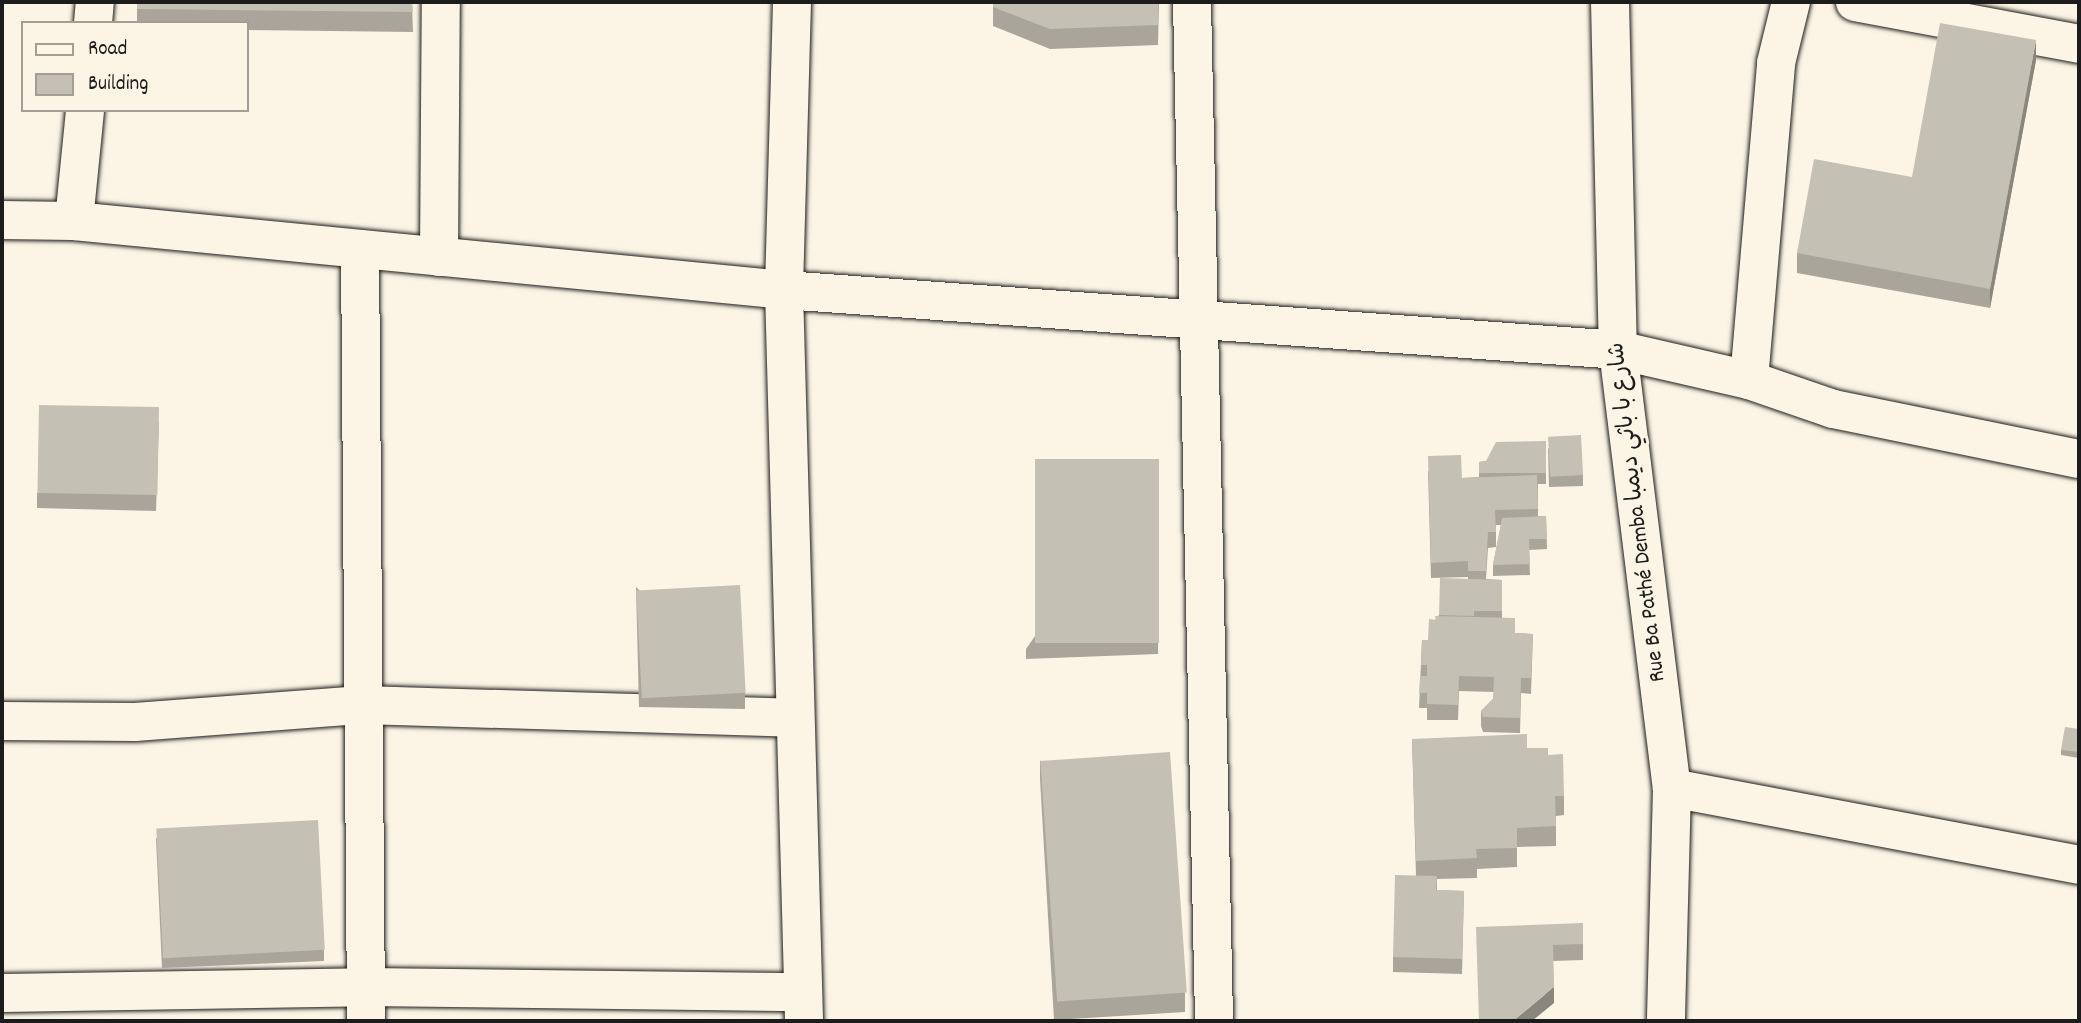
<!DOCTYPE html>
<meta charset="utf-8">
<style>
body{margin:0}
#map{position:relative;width:2081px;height:1023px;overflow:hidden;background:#fcf5e5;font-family:Dekko,"Playpen Sans Arabic",sans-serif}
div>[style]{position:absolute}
.roads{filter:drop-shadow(0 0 2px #1c1c1c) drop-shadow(0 0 2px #1c1c1c)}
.minor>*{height:38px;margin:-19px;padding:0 19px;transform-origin:19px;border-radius:19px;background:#fcf5e5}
.tertiary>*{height:38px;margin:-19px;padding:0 19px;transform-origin:19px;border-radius:19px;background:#fcf5e5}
.wall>*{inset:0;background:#a9a59a}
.shaded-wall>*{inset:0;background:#89867d}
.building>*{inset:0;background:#c4c0b3;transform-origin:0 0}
span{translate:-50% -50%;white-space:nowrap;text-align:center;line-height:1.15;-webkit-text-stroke:6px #fcf5e5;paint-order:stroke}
.street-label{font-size:23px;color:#1c1c1c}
.frame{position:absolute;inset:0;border:4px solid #1c1c1c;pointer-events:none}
.legend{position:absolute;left:21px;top:21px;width:228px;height:91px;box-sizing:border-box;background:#fcf5e5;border:2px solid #a29e95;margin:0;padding:9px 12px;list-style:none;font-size:21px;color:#1c1c1c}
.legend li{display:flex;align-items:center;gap:14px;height:35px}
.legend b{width:35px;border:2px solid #a29e95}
</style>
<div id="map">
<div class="roads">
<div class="minor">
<div style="left:792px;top:2px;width:288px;rotate:91.6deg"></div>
<div style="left:784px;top:290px;width:731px;rotate:88.43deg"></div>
<div style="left:1192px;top:2px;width:1019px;rotate:88.76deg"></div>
<div style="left:1855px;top:2px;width:228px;rotate:10.6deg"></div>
<div style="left:93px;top:23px;width:21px;rotate:-85deg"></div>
<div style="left:2px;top:220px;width:72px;rotate:0.8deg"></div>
<div style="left:74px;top:221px;width:713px;rotate:5.55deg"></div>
<div style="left:784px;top:290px;width:836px;rotate:4.11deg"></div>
<div style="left:1618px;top:350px;width:134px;rotate:12.9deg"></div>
<div style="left:1749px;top:380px;width:89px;rotate:19deg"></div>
<div style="left:1833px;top:409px;width:251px;rotate:11.5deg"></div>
<div style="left:74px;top:221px;width:112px;rotate:-84.3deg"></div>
<div style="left:360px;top:249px;width:772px;rotate:89.55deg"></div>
<div style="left:439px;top:257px;width:255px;rotate:-89.6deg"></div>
<div style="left:1749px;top:380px;width:318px;rotate:-85.1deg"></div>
<div style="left:1776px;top:63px;width:63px;rotate:-76.2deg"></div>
<div style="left:2px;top:721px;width:133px;rotate:0.4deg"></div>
<div style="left:135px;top:722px;width:228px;rotate:-4.3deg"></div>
<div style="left:362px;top:705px;width:431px;rotate:1.7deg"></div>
<div style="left:1672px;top:788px;width:414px;rotate:10.7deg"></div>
<div style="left:2px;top:993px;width:364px;rotate:-0.9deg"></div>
<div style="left:366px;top:987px;width:437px;rotate:0.7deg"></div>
</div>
<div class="tertiary">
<div style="left:1610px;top:2px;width:348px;rotate:88.7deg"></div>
<div style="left:1618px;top:350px;width:441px;rotate:83deg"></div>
<div style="left:1672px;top:788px;width:233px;rotate:91.5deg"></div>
</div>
</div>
<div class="wall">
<div style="clip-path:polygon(137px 2px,412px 2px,413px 32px,247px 30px,247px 23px,137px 23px)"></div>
<div style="clip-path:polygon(993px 2px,1159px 2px,1158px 45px,1050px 49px,993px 26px)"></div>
<div style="clip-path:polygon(2036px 60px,1990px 308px,1797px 273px,1797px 253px,1912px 177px)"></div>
<div style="clip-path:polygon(159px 422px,156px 511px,37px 508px,37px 493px)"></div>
<div style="clip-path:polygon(1546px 441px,1546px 484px,1538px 484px,1538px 516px,1546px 516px,1547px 549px,1529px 550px,1530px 575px,1493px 576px,1493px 565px,1501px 525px,1496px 525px,1496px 547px,1488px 548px,1486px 579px,1502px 580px,1502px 618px,1515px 633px,1533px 634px,1531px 694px,1521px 693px,1520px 733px,1483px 732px,1481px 726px,1481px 711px,1493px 699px,1494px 692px,1459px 691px,1458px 720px,1427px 720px,1427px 708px,1419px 708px,1422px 640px,1428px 640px,1435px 620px,1468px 579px,1468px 577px,1431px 578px,1428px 471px,1462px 478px,1479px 477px,1479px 462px,1486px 461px)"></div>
<div style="clip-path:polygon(1548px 448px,1583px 475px,1583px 486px,1549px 487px)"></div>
<div style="clip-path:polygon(1159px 459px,1158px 654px,1026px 659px,1026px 649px)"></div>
<div style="clip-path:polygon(636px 587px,745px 693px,745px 709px,639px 707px)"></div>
<div style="clip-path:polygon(2079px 729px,2079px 758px,2061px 755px,2061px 750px)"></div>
<div style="clip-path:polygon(1412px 739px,1527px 748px,1548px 755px,1564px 796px,1564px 815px,1556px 816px,1556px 846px,1517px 847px,1517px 867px,1477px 869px,1477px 878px,1437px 879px,1437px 890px,1464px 891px,1462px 974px,1393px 972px,1393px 957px,1416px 876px)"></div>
<div style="clip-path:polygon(1040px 760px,1185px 993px,1185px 1012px,1054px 1020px,1040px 779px)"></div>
<div style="clip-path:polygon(156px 838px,324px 950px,324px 961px,162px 968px)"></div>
<div style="clip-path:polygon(1583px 923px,1583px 960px,1553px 961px,1554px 1003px,1476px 942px)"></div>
</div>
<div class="shaded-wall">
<div style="clip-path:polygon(2036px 40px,2036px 60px,1990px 308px,1990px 289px)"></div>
<div style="clip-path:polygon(1554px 987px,1554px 1003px,1532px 1021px,1513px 1021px)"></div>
</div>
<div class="building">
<div style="clip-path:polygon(137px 2px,412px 2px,413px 12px,137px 9px)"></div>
<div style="clip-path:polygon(993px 2px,1158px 2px,1158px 25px,1050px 29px,993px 7px)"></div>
<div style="clip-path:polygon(1940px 23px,2036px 40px,1990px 289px,1797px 253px,1814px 159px,1912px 177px)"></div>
<div style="left:39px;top:405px;width:120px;height:88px;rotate:1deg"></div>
<div style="left:1581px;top:435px;width:40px;height:33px;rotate:87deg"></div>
<div style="clip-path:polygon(1546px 441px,1546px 473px,1479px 473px,1479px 462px,1486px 461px,1496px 442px)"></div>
<div style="clip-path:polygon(1461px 455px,1462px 478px,1537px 475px,1538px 509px,1495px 510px,1496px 532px,1488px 532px,1486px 571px,1468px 571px,1468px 561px,1431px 563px,1428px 456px)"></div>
<div style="left:1159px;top:459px;width:184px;height:124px;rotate:90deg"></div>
<div style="clip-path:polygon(1546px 516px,1547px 539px,1529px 539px,1530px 564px,1493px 565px,1502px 518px)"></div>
<div style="clip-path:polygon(1440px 578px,1502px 580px,1502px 611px,1474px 611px,1474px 616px,1439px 615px)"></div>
<div style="left:740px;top:585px;width:108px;height:104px;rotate:87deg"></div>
<div style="clip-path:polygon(1435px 616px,1515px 618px,1515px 633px,1533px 634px,1531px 678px,1521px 678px,1520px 718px,1483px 717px,1481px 711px,1493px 699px,1494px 677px,1459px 676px,1458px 705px,1427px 704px,1427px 693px,1419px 693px,1420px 676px,1427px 676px,1427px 665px,1421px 665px,1422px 640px,1428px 640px,1429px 619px,1436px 620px)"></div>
<div style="clip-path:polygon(2065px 727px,2079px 729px,2079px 752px,2061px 750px)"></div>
<div style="clip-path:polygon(1527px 734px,1527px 748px,1548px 748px,1548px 755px,1563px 754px,1564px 796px,1555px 796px,1556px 826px,1517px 828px,1517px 848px,1476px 849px,1477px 858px,1416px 861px,1412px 739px)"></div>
<div style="left:1170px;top:752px;width:241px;height:130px;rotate:86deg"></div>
<div style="left:318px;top:820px;width:130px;height:162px;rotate:87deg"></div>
<div style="clip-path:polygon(1395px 875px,1437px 876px,1436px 890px,1464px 891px,1462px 959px,1393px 957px)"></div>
<div style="clip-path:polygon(1583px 923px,1583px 944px,1553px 945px,1554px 987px,1513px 1021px,1479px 1021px,1476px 927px)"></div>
</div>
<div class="street-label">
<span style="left:1639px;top:512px;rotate:-97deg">Rue Ba Pathé Demba شارع با باثي ديمبا</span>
</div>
<div class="frame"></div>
<ul class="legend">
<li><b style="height:9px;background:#fcf5e5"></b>Road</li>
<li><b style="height:19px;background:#c4c0b3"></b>Building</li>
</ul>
</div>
